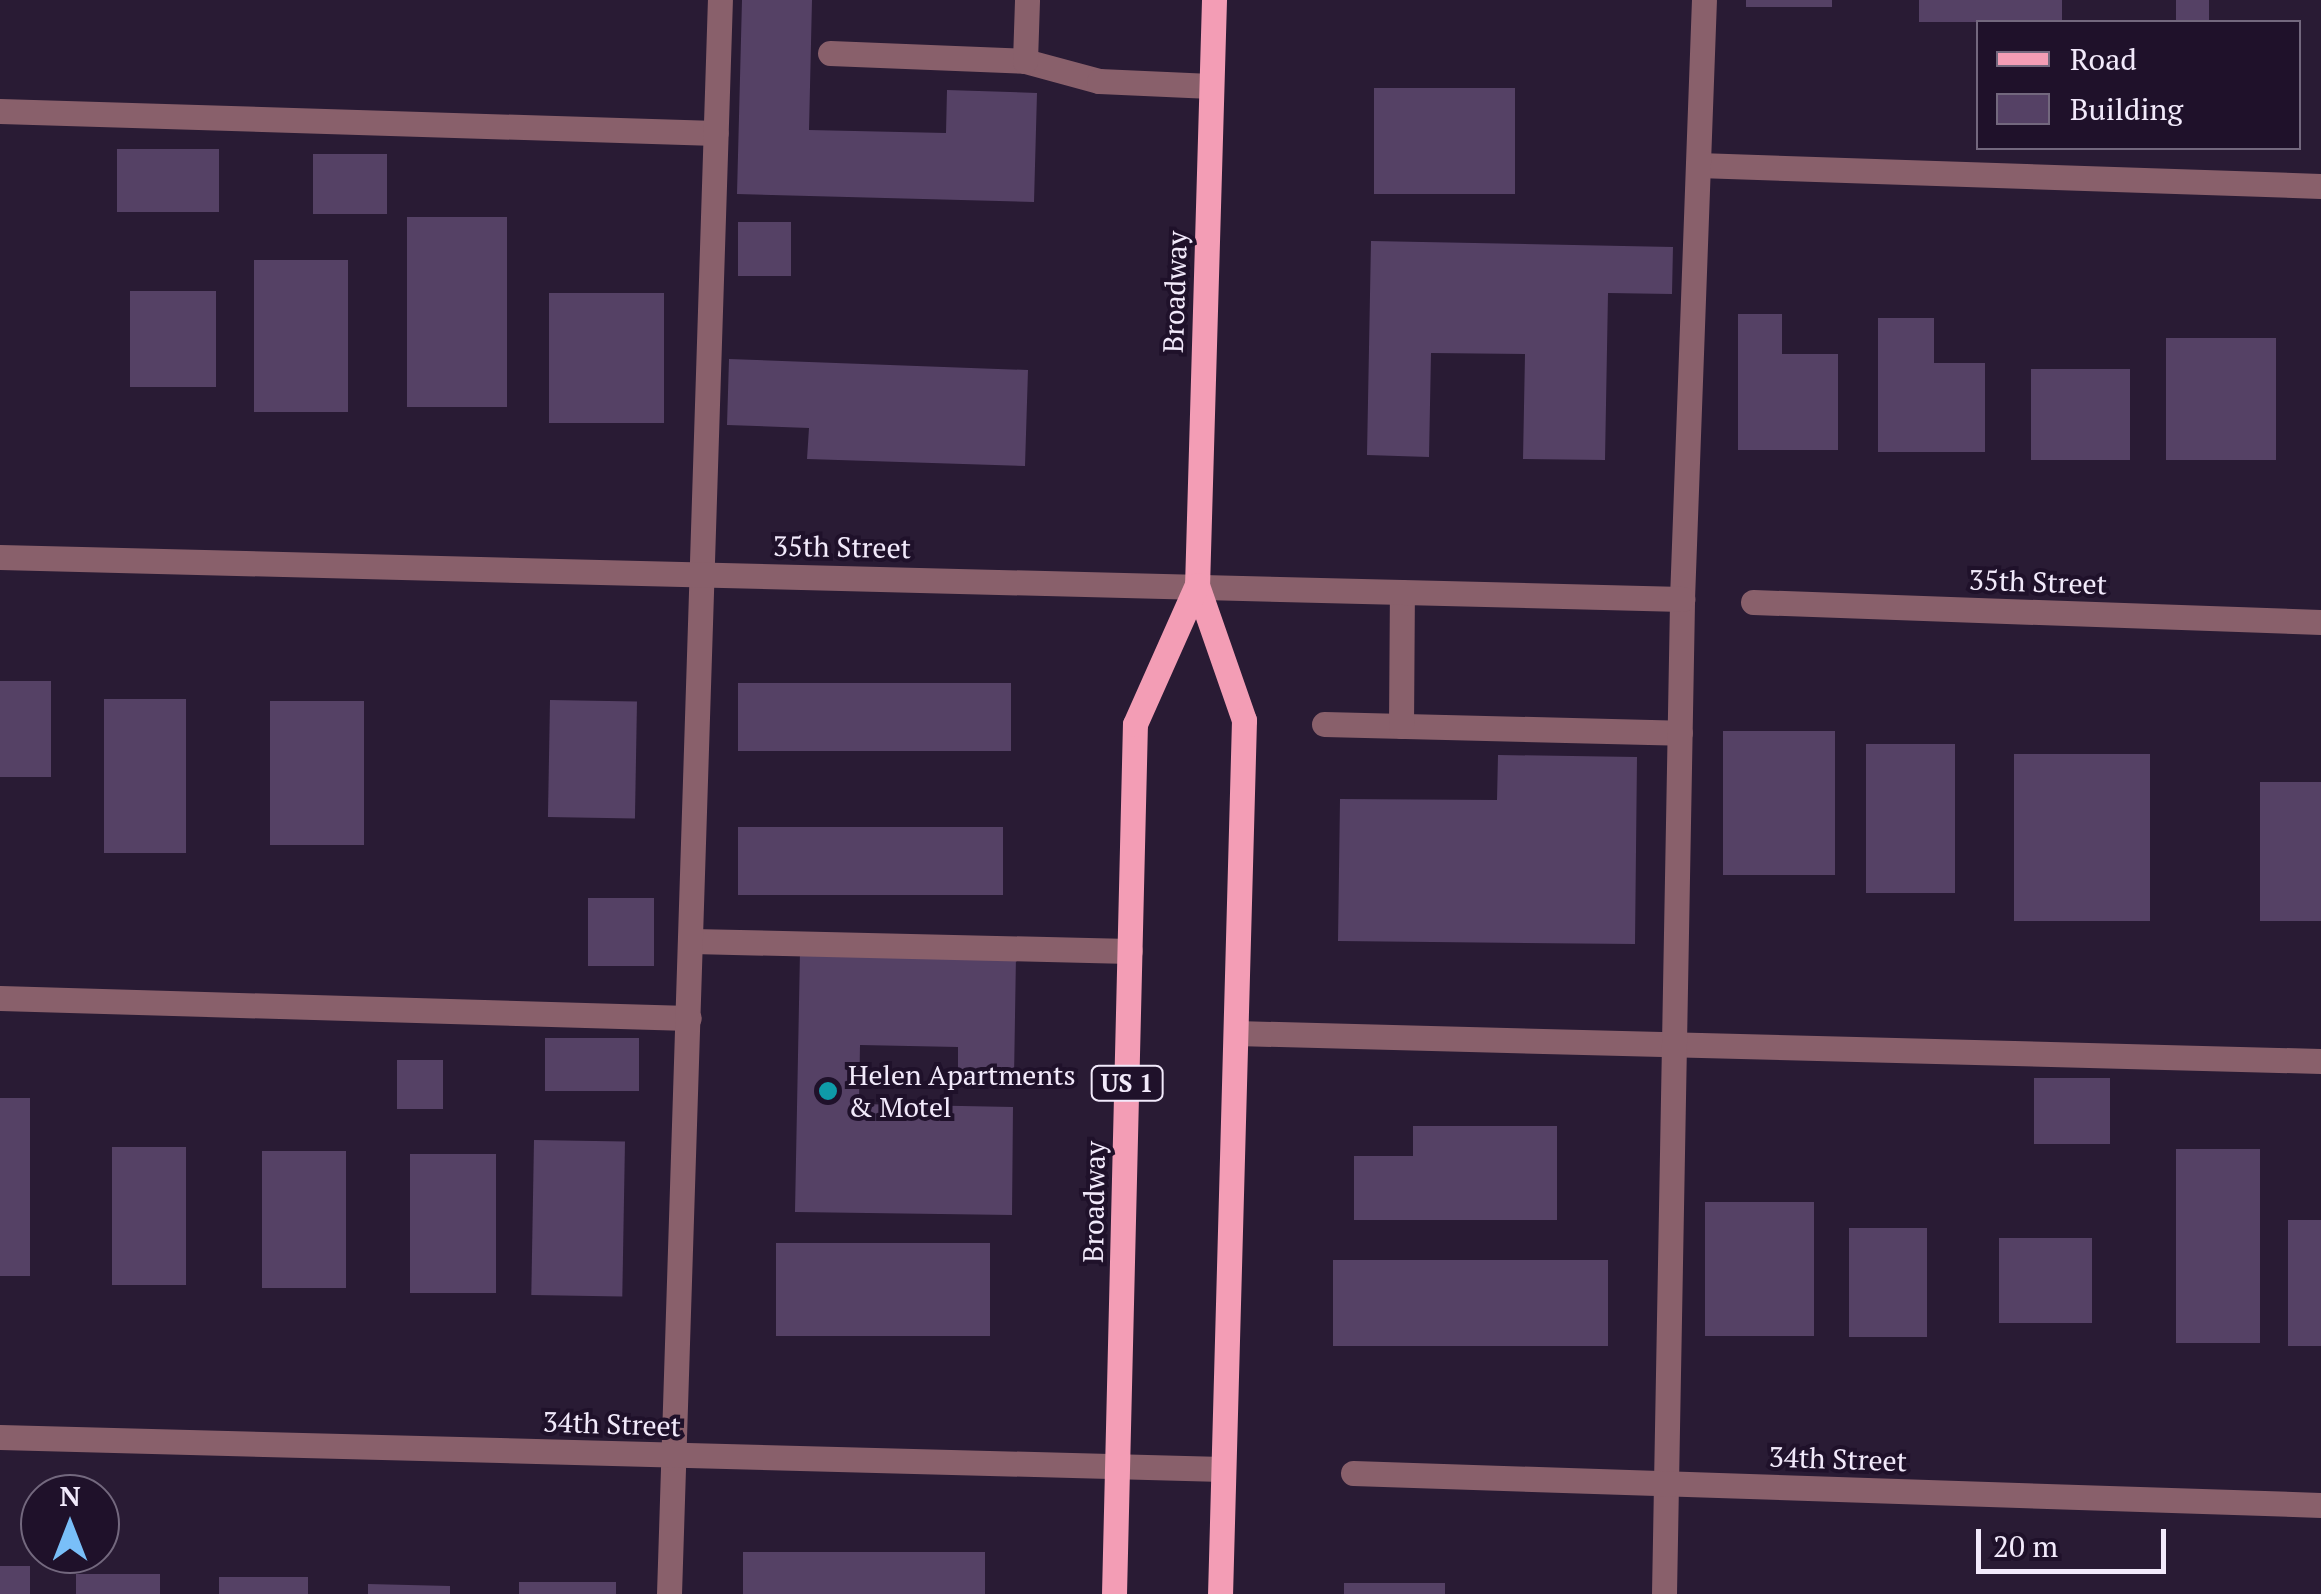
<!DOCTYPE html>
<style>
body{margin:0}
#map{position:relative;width:2321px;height:1594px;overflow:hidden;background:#291b34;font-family:"PT Serif",serif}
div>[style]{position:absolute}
.building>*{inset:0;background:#554165;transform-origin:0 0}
.lane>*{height:25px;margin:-12.5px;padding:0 12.5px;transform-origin:12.5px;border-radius:12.5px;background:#89606b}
.street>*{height:25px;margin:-12.5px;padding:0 12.5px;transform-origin:12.5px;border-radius:12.5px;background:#89606b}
.primary>*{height:25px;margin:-12.5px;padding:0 12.5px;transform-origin:12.5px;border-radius:12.5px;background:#f39db5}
.dots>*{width:28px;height:28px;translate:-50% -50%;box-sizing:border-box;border:5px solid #1f112a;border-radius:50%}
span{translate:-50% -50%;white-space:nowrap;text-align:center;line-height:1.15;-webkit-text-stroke:8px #1f112a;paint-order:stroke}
.shield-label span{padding:2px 8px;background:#1f112a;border:2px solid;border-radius:8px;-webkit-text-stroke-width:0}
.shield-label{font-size:25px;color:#f2eafb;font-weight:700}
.street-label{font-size:28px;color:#f2eafb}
.poi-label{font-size:28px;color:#f2eafb}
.left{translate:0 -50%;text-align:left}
.legend{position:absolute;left:1976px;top:20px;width:325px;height:130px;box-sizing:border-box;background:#1f112a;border:2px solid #73687e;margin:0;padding:12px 18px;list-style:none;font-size:30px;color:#f2eafb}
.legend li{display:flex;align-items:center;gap:20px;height:50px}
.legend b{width:50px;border:2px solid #73687e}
.north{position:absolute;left:20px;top:1474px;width:100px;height:100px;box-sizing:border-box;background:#1f112a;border:2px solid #73687e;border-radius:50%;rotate:0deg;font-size:28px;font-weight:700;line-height:40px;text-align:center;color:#f2eafb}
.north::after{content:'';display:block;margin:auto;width:35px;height:45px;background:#79bff8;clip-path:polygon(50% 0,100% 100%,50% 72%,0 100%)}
.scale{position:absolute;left:1976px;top:1529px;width:190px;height:45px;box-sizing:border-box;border:5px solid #f2eafb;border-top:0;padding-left:12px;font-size:30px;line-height:35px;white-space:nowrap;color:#f2eafb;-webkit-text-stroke:8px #1f112a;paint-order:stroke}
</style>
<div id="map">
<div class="building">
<div style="clip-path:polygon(742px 0,812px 0,809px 130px,946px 133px,947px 90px,1037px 93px,1034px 202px,737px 194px)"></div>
<div style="left:1746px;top:0;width:86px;height:7px"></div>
<div style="left:1919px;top:0;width:143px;height:22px"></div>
<div style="left:2176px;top:0;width:33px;height:22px"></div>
<div style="left:1374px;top:88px;width:141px;height:106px"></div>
<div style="left:117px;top:149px;width:102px;height:63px"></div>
<div style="left:313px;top:154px;width:74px;height:60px"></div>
<div style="left:407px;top:217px;width:100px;height:190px"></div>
<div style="left:738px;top:222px;width:53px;height:54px"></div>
<div style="clip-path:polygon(1371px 241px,1673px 247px,1672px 294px,1608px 293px,1605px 460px,1523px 459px,1525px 354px,1431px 353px,1429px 457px,1367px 455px)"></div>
<div style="left:254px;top:260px;width:94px;height:152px"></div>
<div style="left:130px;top:291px;width:86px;height:96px"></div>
<div style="left:549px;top:293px;width:115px;height:130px"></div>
<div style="clip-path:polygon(1738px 314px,1782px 314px,1782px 354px,1838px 354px,1838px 450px,1738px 450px)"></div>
<div style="clip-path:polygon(1878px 318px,1934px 318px,1934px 363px,1985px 363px,1985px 452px,1878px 452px)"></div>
<div style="left:2166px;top:338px;width:110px;height:122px"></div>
<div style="clip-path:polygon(729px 359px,1028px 370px,1025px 466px,807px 459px,809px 428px,727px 425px)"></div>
<div style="left:2031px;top:369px;width:99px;height:91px"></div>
<div style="left:0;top:681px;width:51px;height:96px"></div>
<div style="left:738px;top:683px;width:273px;height:68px"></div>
<div style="left:104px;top:699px;width:82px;height:154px"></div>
<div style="left:550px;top:700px;width:87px;height:117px;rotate:1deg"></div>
<div style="left:270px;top:701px;width:94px;height:144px"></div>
<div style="left:1723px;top:731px;width:112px;height:144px"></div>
<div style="left:1866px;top:744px;width:89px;height:149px"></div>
<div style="left:2014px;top:754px;width:136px;height:167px"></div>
<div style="clip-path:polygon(1498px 755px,1637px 757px,1635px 944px,1338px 941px,1340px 799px,1497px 800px)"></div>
<div style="left:2260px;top:782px;width:61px;height:139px"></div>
<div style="left:738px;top:827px;width:265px;height:68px"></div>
<div style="left:588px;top:898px;width:66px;height:68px"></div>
<div style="clip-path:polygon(800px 951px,1016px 955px,1014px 1078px,958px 1077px,958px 1047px,860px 1045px,859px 1104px,1013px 1107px,1012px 1215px,795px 1212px)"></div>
<div style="left:545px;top:1038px;width:94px;height:53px"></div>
<div style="left:397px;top:1060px;width:46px;height:49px"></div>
<div style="left:2034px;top:1078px;width:76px;height:66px"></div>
<div style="left:0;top:1098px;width:30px;height:178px"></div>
<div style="clip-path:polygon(1413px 1126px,1557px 1126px,1557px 1220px,1354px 1220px,1354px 1156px,1413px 1156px)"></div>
<div style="left:534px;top:1140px;width:91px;height:155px;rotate:1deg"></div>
<div style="left:112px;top:1147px;width:74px;height:138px"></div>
<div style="left:2176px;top:1149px;width:84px;height:194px"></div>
<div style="left:262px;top:1151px;width:84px;height:137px"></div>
<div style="left:410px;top:1154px;width:86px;height:139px"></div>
<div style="left:1705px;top:1202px;width:109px;height:134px"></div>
<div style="left:2288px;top:1220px;width:33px;height:126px"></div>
<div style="left:1849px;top:1228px;width:78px;height:109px"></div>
<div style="left:1999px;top:1238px;width:93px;height:85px"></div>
<div style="left:776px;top:1243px;width:214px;height:93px"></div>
<div style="left:1333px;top:1260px;width:275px;height:86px"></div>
<div style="left:743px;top:1552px;width:242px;height:42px"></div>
<div style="left:0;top:1566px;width:30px;height:28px"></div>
<div style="left:76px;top:1574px;width:84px;height:20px"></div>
<div style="left:219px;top:1577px;width:89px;height:17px"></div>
<div style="left:519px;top:1582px;width:97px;height:12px"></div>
<div style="left:1344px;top:1583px;width:101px;height:11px"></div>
<div style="clip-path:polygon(368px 1584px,450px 1586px,450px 1594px,368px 1594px)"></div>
</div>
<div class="lane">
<div style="left:830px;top:53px;width:195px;rotate:2.3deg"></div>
<div style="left:1025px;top:61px;width:77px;rotate:15.1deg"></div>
<div style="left:1099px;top:81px;width:112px;rotate:2.6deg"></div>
<div style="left:1025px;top:61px;width:61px;rotate:-88.1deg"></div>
<div style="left:0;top:111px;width:716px;rotate:1.76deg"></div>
<div style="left:1698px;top:165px;width:623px;rotate:1.93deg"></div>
<div style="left:1324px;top:724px;width:356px;rotate:1.4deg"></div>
<div style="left:1401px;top:726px;width:134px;rotate:-89.6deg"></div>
<div style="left:692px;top:941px;width:438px;rotate:1.3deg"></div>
<div style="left:0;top:998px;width:689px;rotate:1.66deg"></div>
<div style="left:1236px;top:1033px;width:1085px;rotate:1.48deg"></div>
<div style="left:669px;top:1594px;width:1595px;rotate:-88.17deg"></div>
<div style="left:1664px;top:1594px;width:995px;rotate:-88.96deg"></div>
<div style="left:1682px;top:599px;width:599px;rotate:-87.9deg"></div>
</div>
<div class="street">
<div style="left:0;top:557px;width:1683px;rotate:1.43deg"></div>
<div style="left:1753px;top:602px;width:568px;rotate:2.02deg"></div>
<div style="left:0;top:1437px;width:1223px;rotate:1.5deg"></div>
<div style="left:1353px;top:1473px;width:969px;rotate:1.89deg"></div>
</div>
<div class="primary">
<div style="left:1214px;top:0;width:585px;rotate:91.66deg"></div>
<div style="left:1197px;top:585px;width:143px;rotate:70.8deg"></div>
<div style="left:1244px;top:720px;width:874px;rotate:91.57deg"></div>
<div style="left:1114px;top:1594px;width:870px;rotate:-88.62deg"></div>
<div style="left:1135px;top:724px;width:152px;rotate:-66deg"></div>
</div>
<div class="dots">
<div style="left:828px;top:1091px;background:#0f9aa8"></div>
</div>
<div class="shield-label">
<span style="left:1127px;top:1083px">US 1</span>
</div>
<div class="street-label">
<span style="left:1175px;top:292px;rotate:-88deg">Broadway</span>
<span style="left:842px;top:547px;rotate:1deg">35th Street</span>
<span style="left:2038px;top:582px;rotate:2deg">35th Street</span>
<span style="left:1094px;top:1202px;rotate:-89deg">Broadway</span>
<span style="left:612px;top:1424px;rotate:2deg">34th Street</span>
<span style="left:1838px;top:1459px;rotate:2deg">34th Street</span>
</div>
<div class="poi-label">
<span class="left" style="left:848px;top:1091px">Helen Apartments<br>&amp; Motel</span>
</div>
<ul class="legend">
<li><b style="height:12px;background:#f39db5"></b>Road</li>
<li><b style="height:28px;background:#554165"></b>Building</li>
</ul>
<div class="north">N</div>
<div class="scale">20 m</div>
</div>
